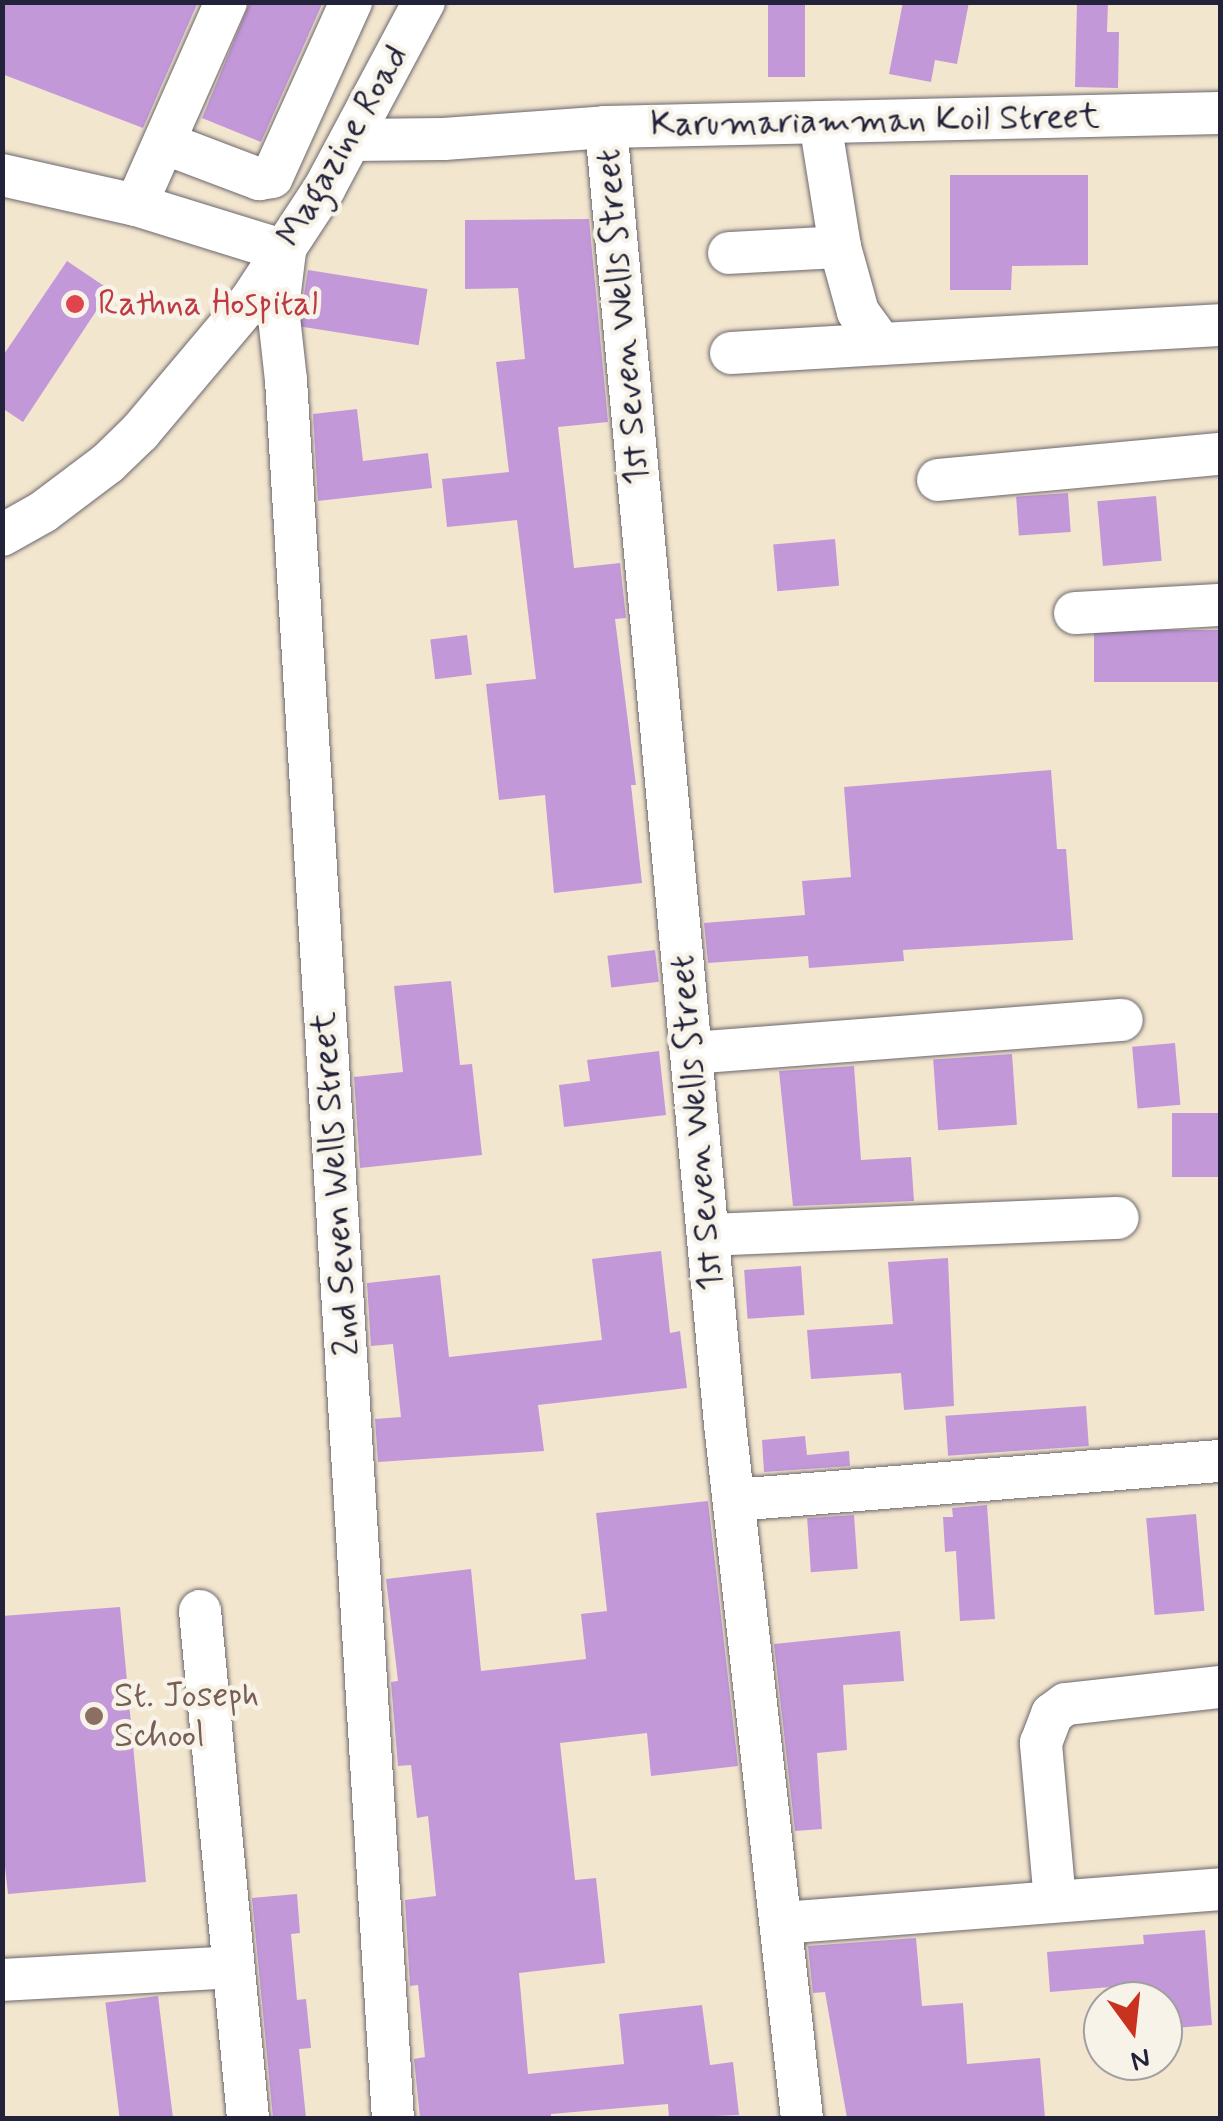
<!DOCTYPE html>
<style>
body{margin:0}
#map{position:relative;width:1223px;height:2121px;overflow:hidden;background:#f3e6ce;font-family:Mynerve,sans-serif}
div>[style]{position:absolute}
.building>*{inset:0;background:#c398d9;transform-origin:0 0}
.roads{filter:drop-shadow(0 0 2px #6b676e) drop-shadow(0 0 2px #6b676e)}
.minor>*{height:42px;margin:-21px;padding:0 21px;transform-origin:21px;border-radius:21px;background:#fff}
.dots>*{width:28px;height:28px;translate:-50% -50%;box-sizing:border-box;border:5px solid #f7f3e8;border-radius:50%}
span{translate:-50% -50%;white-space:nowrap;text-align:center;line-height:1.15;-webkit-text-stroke:9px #f7f3e8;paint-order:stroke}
.street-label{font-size:35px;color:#22223b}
.health-label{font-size:35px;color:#be3a42}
.left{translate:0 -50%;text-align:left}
.education-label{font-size:35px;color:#785e54}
.frame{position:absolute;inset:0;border:5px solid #22223b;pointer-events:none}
.north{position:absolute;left:1083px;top:1981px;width:100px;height:100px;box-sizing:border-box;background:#f7f3e8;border:2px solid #a29fa3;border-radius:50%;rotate:165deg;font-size:28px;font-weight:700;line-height:40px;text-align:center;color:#22223b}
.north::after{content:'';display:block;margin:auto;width:35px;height:45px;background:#c8321e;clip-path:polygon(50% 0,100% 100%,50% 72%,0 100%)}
</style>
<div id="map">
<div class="building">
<div style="clip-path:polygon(2px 2px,198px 2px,143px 128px,2px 74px)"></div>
<div style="clip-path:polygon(250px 2px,323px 2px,261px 142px,202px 118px)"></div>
<div style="left:768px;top:2px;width:37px;height:75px"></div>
<div style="clip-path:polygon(903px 2px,969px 2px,957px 64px,935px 60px,931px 82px,889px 74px)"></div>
<div style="clip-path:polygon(1077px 2px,1108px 2px,1107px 32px,1119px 32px,1118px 88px,1075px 87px)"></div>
<div style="clip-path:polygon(950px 175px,1088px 175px,1088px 265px,1012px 266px,1011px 290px,950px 290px)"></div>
<div style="clip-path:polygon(589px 219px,608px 422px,558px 427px,574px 568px,620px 563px,626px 618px,615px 619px,636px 785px,631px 785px,642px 883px,554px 893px,545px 795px,499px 800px,486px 684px,536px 679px,517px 520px,447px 527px,442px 479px,509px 472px,496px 362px,525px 359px,518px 288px,465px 289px,465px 220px)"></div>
<div style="clip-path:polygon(67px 261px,110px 290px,23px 422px,2px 408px,2px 357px)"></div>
<div style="left:308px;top:270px;width:121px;height:57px;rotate:9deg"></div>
<div style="clip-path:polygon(357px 409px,363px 461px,428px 453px,432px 488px,318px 501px,313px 414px)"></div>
<div style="left:1068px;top:493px;width:39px;height:52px;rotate:86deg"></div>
<div style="left:1156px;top:496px;width:65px;height:59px;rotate:85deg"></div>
<div style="left:835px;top:539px;width:47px;height:62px;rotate:85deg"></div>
<div style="left:1220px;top:630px;width:52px;height:126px;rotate:90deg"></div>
<div style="left:467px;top:635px;width:40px;height:37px;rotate:83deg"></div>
<div style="clip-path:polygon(1051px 770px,1057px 849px,1066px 849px,1073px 940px,903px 950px,904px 961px,809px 968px,808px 956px,708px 963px,704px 923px,805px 915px,802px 881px,851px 877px,844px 787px)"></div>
<div style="left:655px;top:950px;width:32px;height:48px;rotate:83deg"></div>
<div style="clip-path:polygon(451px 981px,460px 1065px,472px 1064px,482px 1155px,360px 1168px,354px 1077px,403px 1072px,394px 986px)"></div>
<div style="left:1175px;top:1043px;width:62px;height:43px;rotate:85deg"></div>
<div style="clip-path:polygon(659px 1051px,666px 1115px,564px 1127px,559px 1085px,590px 1081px,587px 1060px)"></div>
<div style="left:1012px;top:1054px;width:71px;height:79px;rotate:86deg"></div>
<div style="clip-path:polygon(854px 1066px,861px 1160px,911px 1157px,914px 1201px,793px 1206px,779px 1071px)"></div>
<div style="left:1220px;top:1113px;width:64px;height:48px;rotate:90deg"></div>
<div style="clip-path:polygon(661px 1251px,670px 1333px,680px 1331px,687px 1388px,538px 1405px,544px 1451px,378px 1462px,375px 1419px,401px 1417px,393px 1344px,371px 1346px,367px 1283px,440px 1275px,449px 1357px,602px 1340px,592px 1259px)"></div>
<div style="clip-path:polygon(948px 1258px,954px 1406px,904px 1410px,901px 1373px,811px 1379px,807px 1330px,893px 1324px,888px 1262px)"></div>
<div style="left:801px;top:1266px;width:49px;height:57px;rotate:86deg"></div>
<div style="left:1086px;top:1406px;width:40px;height:141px;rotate:86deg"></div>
<div style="clip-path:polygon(805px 1436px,807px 1455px,849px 1451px,850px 1466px,764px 1472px,762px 1440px)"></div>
<div style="clip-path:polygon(708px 1501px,738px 1766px,651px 1776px,647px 1733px,560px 1743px,575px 1880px,596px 1878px,605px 1963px,519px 1973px,528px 2074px,624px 2064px,619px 2014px,702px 2005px,710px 2065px,733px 2062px,739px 2115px,669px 2118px,668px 2104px,551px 2114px,551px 2118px,420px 2118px,414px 2059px,425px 2057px,418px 1985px,410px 1986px,405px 1900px,436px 1896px,428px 1816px,417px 1818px,411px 1765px,398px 1766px,391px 1682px,398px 1681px,386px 1579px,471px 1569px,481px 1671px,586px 1659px,581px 1614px,607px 1611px,596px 1513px)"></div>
<div style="clip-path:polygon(987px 1505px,995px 1619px,960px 1621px,956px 1551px,945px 1552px,943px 1517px,953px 1517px,952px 1508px)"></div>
<div style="left:1196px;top:1514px;width:97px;height:50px;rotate:85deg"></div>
<div style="left:854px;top:1515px;width:54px;height:47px;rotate:86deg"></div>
<div style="clip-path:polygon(120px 1607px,146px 1882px,8px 1894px,2px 1840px,2px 1616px)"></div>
<div style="clip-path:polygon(900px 1631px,904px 1681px,843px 1685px,847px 1750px,817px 1753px,822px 1829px,795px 1831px,774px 1644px)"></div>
<div style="clip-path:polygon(297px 1894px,300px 1933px,291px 1934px,297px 2000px,306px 1999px,311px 2048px,299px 2049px,306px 2118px,273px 2118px,252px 1898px)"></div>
<div style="clip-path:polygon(1205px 1930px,1212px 2025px,1163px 2029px,1163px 2001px,1148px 2001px,1147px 1984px,1050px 1992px,1047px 1952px,1144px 1944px,1143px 1935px)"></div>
<div style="clip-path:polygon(916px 1938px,922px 2006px,963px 2003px,967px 2064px,1040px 2058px,1045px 2118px,847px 2118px,825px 1992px,813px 1993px,808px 1946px)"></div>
<div style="left:158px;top:1996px;width:123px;height:53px;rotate:83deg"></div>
</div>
<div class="roads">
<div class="minor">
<div style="left:820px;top:122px;width:127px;rotate:80.9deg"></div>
<div style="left:840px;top:247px;width:67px;rotate:74.5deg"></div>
<div style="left:858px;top:312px;width:39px;rotate:54deg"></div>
<div style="left:881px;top:344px;width:340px;rotate:-3.2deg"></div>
<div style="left:606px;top:127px;width:1302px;rotate:84.76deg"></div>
<div style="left:725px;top:1424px;width:698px;rotate:83.67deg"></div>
<div style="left:351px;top:140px;width:93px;rotate:-0.6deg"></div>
<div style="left:444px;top:139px;width:162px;rotate:-4.2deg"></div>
<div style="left:606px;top:127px;width:614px;rotate:-1.31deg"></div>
<div style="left:164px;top:143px;width:102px;rotate:20.8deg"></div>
<div style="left:259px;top:179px;width:13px;rotate:-9deg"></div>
<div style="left:272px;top:177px;width:192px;rotate:-65.7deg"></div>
<div style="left:2px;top:175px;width:137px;rotate:12.6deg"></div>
<div style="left:136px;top:205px;width:156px;rotate:17.2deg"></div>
<div style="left:285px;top:251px;width:57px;rotate:97deg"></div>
<div style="left:278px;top:308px;width:72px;rotate:83.7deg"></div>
<div style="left:286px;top:380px;width:1741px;rotate:86.48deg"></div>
<div style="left:136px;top:205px;width:222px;rotate:-66.1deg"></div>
<div style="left:729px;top:253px;width:111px;rotate:-3.1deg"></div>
<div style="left:731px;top:353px;width:150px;rotate:-3.4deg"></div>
<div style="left:938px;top:480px;width:283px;rotate:-5.3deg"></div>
<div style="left:2px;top:535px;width:47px;rotate:-29.3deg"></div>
<div style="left:43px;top:512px;width:81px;rotate:-37deg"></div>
<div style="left:108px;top:463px;width:45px;rotate:-44.1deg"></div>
<div style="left:140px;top:432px;width:172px;rotate:-49.9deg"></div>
<div style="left:251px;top:300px;width:133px;rotate:-56.7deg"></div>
<div style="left:324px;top:189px;width:212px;rotate:-61.9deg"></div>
<div style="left:1075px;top:613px;width:145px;rotate:-3.2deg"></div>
<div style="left:691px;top:1053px;width:432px;rotate:-4.4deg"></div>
<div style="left:708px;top:1235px;width:410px;rotate:-2.4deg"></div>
<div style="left:734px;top:1500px;width:488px;rotate:-4.6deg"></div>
<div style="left:200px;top:1611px;width:509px;rotate:84.59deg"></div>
<div style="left:1055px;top:1901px;width:159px;rotate:-95.1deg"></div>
<div style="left:1041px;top:1743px;width:31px;rotate:-69deg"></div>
<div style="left:1052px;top:1714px;width:17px;rotate:-36deg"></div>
<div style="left:1066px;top:1704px;width:155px;rotate:-6.3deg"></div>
<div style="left:781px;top:1923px;width:440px;rotate:-4.4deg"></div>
<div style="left:2px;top:1980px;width:231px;rotate:-3.2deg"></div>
</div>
</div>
<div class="dots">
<div style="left:75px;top:304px;background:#e0444e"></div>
<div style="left:94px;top:1716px;background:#8d6e63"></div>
</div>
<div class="street-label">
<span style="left:875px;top:121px;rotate:-1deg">Karumariamman Koil Street</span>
<span style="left:343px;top:146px;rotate:-60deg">Magazine Road</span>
<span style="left:623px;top:317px;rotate:-95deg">1st Seven Wells Street</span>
<span style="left:697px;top:1123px;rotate:-95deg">1st Seven Wells Street</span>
<span style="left:336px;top:1184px;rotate:-94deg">2nd Seven Wells Street</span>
</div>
<div class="health-label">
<span class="left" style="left:98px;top:304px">Rathna Hospital</span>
</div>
<div class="education-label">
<span class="left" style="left:114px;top:1716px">St. Joseph<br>School</span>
</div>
<div class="frame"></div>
<div class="north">N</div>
</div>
